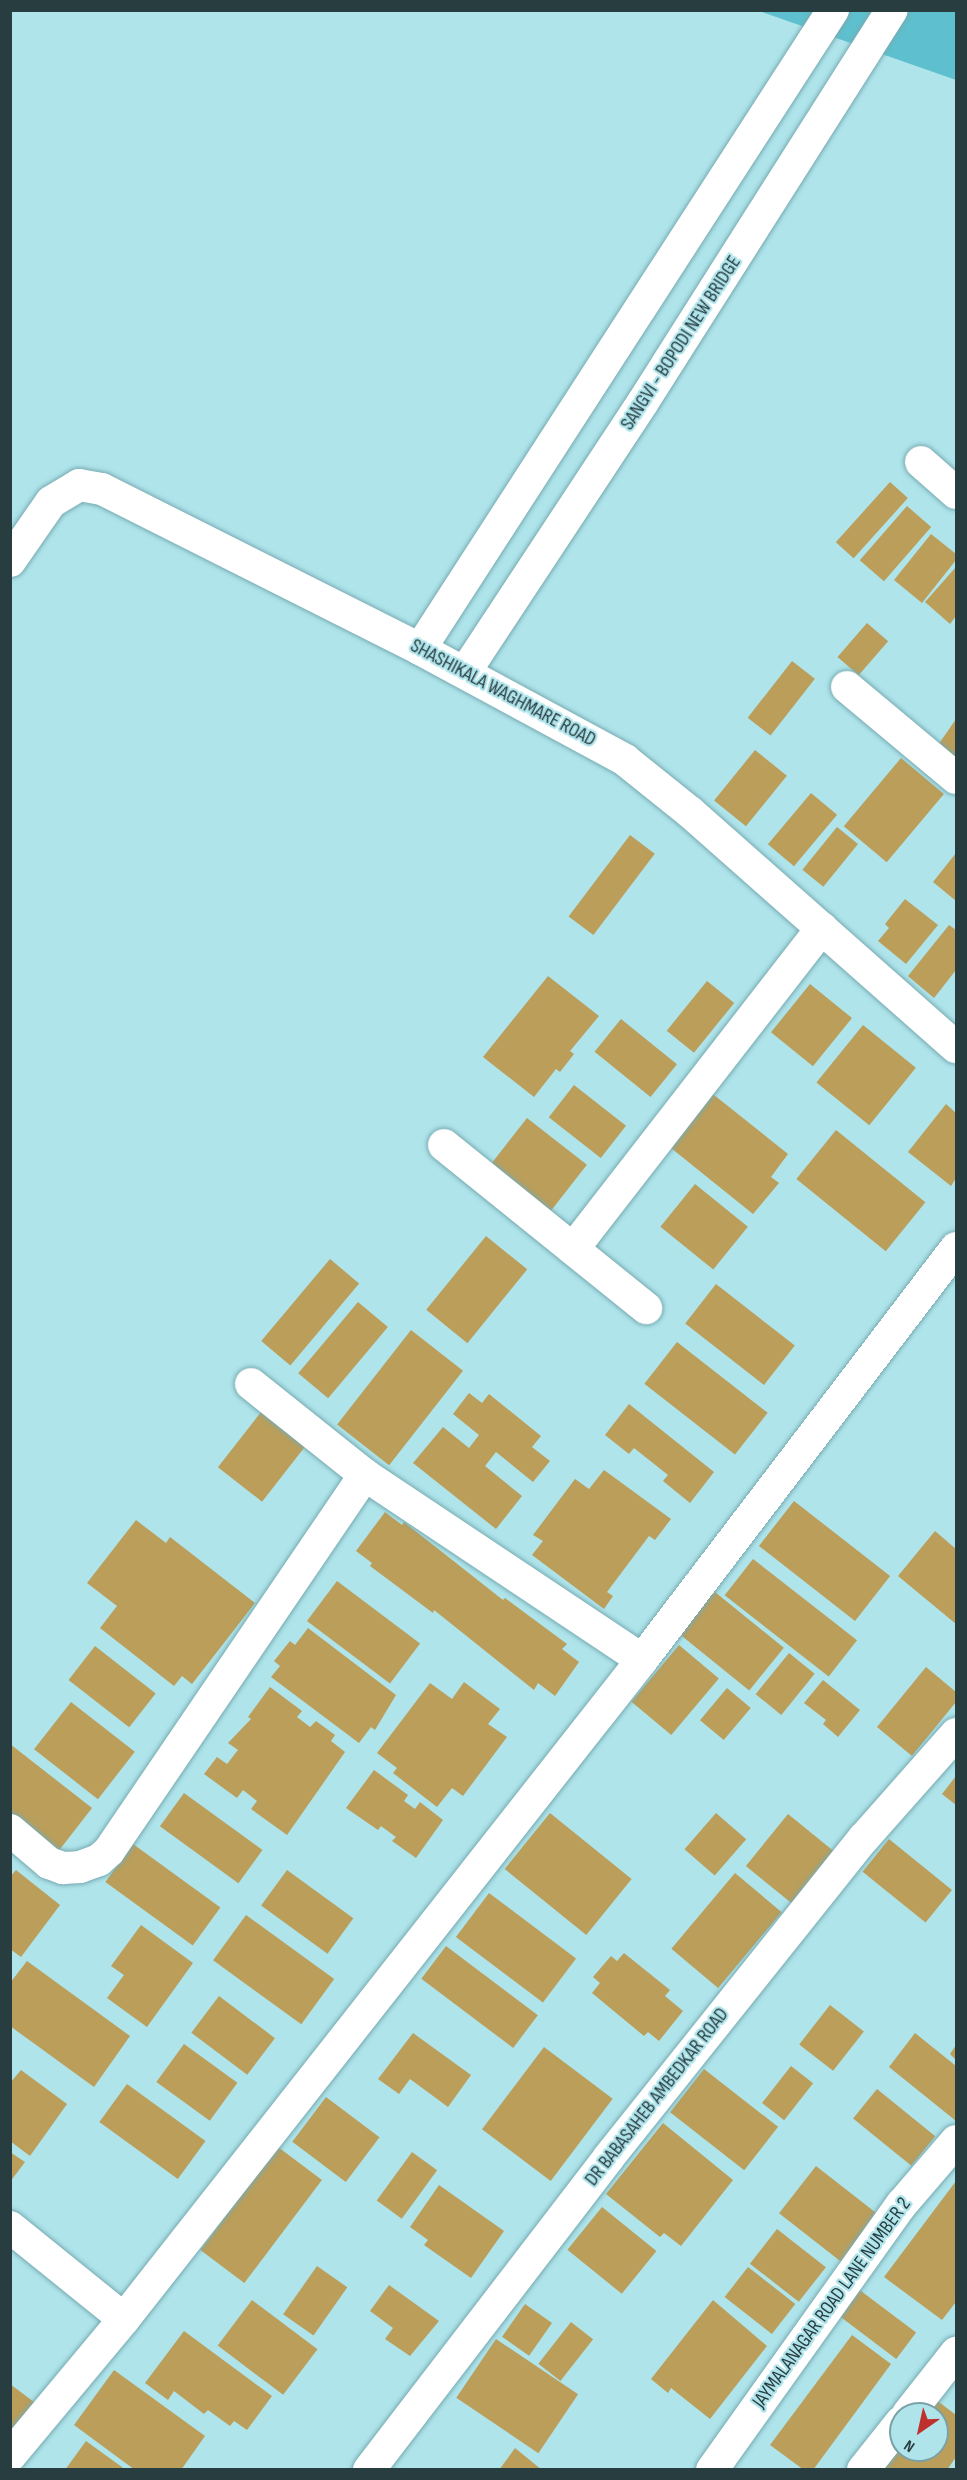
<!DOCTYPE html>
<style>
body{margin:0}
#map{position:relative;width:967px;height:2480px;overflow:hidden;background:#afe4eb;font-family:"Sofia Sans Condensed",sans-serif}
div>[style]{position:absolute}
.water>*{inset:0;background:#5ec0ce}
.building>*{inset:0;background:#bb9e5a;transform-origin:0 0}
.roads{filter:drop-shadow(0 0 2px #77aab1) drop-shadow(0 0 2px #77aab1)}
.street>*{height:32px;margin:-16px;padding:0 16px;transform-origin:16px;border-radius:16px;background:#fff}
span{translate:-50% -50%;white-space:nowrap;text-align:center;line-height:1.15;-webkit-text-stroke:4.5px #afe4eb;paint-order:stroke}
.street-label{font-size:20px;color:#283d40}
.frame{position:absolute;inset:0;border:12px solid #283d40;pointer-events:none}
.north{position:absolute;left:889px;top:2402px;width:60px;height:60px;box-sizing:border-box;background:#afe4eb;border:2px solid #79a1a7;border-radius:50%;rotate:214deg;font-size:16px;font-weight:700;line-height:24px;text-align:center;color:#283d40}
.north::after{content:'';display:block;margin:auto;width:21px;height:27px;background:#bf312d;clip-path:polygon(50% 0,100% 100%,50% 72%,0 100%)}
</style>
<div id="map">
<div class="water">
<div style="clip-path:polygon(759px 11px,956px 11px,956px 80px)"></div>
</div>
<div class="building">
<div style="left:890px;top:482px;width:24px;height:81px;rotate:42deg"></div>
<div style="left:907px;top:506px;width:32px;height:72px;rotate:41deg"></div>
<div style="clip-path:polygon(931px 534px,956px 554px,956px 560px,922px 603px,894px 580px)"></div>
<div style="clip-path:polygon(956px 567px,956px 616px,950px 624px,925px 602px)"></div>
<div style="left:867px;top:623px;width:28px;height:45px;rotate:41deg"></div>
<div style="left:792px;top:661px;width:29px;height:72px;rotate:38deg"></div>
<div style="clip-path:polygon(956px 719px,956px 763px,936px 748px)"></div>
<div style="left:755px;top:750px;width:41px;height:65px;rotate:39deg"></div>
<div style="left:901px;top:758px;width:56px;height:89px;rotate:40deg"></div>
<div style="left:811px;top:793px;width:34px;height:67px;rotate:40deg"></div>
<div style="left:837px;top:827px;width:27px;height:55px;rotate:39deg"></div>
<div style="left:630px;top:835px;width:31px;height:102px;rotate:37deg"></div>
<div style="clip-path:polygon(956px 853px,956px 901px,933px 882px)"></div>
<div style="clip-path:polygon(905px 899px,938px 925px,906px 964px,878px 941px,889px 928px,885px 924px)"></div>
<div style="clip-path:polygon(949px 925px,956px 930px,956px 970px,934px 998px,908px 976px)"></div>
<div style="clip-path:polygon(548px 976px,599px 1016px,570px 1051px,574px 1054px,560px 1072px,556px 1069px,534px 1097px,483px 1057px)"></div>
<div style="left:707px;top:981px;width:35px;height:64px;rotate:39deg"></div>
<div style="left:810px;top:984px;width:54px;height:62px;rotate:39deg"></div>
<div style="left:621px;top:1019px;width:72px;height:42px;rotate:39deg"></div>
<div style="left:863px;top:1025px;width:68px;height:74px;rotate:39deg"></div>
<div style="left:574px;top:1085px;width:66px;height:41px;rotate:38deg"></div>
<div style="clip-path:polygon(709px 1091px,788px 1154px,771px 1177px,779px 1183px,753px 1214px,666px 1144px)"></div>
<div style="clip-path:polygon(946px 1104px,956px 1113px,956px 1178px,951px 1186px,908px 1152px)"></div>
<div style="left:527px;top:1118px;width:76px;height:59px;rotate:38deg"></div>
<div style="left:836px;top:1130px;width:115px;height:63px;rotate:39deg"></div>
<div style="left:695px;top:1184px;width:68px;height:55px;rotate:39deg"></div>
<div style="left:486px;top:1236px;width:53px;height:95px;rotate:39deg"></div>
<div style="left:330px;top:1259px;width:38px;height:107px;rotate:40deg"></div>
<div style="left:716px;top:1284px;width:100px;height:50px;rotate:38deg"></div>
<div style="left:358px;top:1302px;width:39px;height:93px;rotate:40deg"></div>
<div style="left:411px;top:1330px;width:66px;height:120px;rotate:38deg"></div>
<div style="left:677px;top:1342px;width:115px;height:53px;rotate:38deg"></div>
<div style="clip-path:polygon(469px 1393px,482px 1403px,489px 1394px,541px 1436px,532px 1447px,550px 1461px,533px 1482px,496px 1452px,485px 1466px,522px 1496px,496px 1529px,413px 1463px,443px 1427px,469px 1448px,479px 1435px,453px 1414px)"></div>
<div style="clip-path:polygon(629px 1404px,714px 1472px,690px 1503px,663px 1481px,668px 1475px,634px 1448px,629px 1454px,605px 1435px)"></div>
<div style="left:261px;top:1412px;width:56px;height:70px;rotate:38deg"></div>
<div style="clip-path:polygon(604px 1470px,671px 1519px,655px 1540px,649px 1536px,607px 1592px,613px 1596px,604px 1609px,532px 1555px,543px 1541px,533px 1535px,575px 1479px,589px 1489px)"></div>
<div style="left:794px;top:1501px;width:122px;height:57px;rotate:38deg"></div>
<div style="clip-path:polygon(385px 1512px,402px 1525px,404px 1522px,503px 1600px,505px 1598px,567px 1644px,562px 1649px,579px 1662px,555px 1696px,538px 1683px,534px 1690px,434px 1610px,433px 1613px,370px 1566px,372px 1563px,356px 1551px)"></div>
<div style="clip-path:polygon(136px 1520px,166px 1543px,170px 1537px,255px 1603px,192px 1684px,182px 1676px,174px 1686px,100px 1628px,117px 1606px,87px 1583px)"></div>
<div style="clip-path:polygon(935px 1531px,956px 1549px,956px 1624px,898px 1576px)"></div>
<div style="left:753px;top:1559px;width:132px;height:46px;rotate:38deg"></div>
<div style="left:337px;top:1581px;width:104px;height:50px;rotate:37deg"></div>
<div style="left:710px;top:1588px;width:95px;height:55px;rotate:39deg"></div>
<div style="clip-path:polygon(308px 1628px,396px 1695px,375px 1730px,371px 1727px,359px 1743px,271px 1677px,280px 1666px,274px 1661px,290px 1641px,295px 1645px)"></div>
<div style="left:679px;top:1645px;width:52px;height:74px;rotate:40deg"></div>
<div style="left:95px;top:1646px;width:77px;height:43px;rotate:38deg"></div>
<div style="left:789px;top:1653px;width:33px;height:53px;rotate:39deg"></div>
<div style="clip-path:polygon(926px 1667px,956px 1692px,956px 1702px,912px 1756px,877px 1727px)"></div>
<div style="clip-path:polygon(823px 1680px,860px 1710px,838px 1737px,823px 1724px,826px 1720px,804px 1703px)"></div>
<div style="clip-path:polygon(464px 1682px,500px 1709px,488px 1724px,507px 1737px,463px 1796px,452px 1788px,437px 1807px,393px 1773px,397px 1768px,377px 1753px,430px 1683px,452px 1699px)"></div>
<div style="clip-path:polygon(270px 1687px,302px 1711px,297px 1717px,310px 1727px,316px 1721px,335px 1735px,331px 1741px,345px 1752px,287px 1835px,251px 1809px,257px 1801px,243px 1790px,237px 1798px,204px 1774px,217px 1757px,227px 1764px,238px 1750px,228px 1743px,251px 1719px,248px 1717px)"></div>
<div style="left:727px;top:1688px;width:31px;height:42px;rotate:40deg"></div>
<div style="left:71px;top:1702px;width:81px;height:60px;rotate:38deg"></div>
<div style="clip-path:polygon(10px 1744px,92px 1808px,57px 1853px,10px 1816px)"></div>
<div style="clip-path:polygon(374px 1770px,408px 1795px,404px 1801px,415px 1809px,420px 1802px,443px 1820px,416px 1858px,392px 1841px,396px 1837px,381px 1826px,378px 1830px,346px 1808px)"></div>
<div style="clip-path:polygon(956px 1776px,956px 1805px,942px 1794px)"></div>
<div style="left:184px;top:1793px;width:97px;height:41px;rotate:36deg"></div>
<div style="left:550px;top:1813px;width:105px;height:72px;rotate:39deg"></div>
<div style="left:716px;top:1813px;width:40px;height:48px;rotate:41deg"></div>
<div style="left:788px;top:1814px;width:59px;height:67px;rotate:39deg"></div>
<div style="left:889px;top:1839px;width:81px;height:42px;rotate:39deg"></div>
<div style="left:133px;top:1844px;width:108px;height:47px;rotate:36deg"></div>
<div style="clip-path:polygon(16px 1870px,60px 1905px,21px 1957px,10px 1949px,10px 1877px)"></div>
<div style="left:287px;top:1870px;width:82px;height:44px;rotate:36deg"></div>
<div style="left:735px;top:1873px;width:61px;height:99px;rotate:40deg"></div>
<div style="left:489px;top:1893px;width:109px;height:55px;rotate:37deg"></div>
<div style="left:246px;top:1915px;width:109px;height:56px;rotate:36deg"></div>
<div style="clip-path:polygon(141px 1925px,193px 1963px,147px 2027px,107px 1998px,124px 1975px,111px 1966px)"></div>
<div style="left:446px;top:1946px;width:115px;height:41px;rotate:37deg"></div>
<div style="clip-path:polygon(624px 1953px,670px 1990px,665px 1996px,683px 2011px,659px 2041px,648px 2032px,644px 2036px,592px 1993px,600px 1983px,593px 1977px,611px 1956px,617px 1961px)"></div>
<div style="clip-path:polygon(27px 1961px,130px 2036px,94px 2087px,10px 2026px,10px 1983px)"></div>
<div style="left:219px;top:1996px;width:70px;height:46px;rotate:37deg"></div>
<div style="left:830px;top:2005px;width:43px;height:50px;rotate:38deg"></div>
<div style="clip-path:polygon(413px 2033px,471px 2075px,448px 2107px,410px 2079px,399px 2094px,378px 2079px)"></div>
<div style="clip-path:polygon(915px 2033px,956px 2066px,956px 2121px,889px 2067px)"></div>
<div style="left:184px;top:2044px;width:66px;height:47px;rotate:36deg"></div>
<div style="clip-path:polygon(956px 2045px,956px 2060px,950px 2054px)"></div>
<div style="left:544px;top:2047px;width:86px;height:103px;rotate:37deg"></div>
<div style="left:791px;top:2066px;width:28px;height:47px;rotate:38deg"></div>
<div style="left:704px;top:2069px;width:94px;height:55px;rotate:38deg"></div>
<div style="clip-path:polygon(21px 2070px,67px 2104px,30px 2156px,10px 2141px,10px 2083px)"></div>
<div style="left:127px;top:2084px;width:97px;height:47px;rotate:36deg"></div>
<div style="left:877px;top:2089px;width:75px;height:38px;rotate:39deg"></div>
<div style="left:326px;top:2097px;width:67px;height:56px;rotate:37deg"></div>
<div style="clip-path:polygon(663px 2123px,733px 2180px,681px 2246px,664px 2233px,660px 2237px,606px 2194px)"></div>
<div style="left:278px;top:2147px;width:55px;height:129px;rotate:37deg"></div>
<div style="clip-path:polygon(10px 2152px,25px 2162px,10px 2182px)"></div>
<div style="left:412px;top:2152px;width:31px;height:60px;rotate:36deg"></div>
<div style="left:816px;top:2166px;width:80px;height:60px;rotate:38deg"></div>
<div style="clip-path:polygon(956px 2181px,956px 2302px,942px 2320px,884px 2277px)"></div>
<div style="clip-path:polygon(439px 2185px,504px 2231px,471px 2278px,424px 2245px,428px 2240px,410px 2227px)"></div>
<div style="left:602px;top:2207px;width:70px;height:55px;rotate:39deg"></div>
<div style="left:777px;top:2229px;width:62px;height:44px;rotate:38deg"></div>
<div style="left:317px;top:2266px;width:37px;height:59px;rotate:35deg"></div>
<div style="left:748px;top:2267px;width:60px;height:38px;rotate:38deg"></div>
<div style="clip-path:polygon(389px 2285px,439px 2321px,410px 2356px,385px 2339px,393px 2328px,370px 2311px)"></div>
<div style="left:853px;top:2285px;width:79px;height:33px;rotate:37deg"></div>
<div style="left:252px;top:2300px;width:82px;height:57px;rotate:37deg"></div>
<div style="clip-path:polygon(713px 2300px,767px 2346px,710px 2419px,671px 2388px,668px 2393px,651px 2379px)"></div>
<div style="left:525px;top:2304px;width:33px;height:40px;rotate:35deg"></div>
<div style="left:571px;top:2322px;width:28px;height:53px;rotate:38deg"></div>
<div style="clip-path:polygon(184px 2331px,272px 2396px,247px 2430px,234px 2421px,230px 2426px,208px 2410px,204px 2414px,174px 2391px,168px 2400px,145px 2383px)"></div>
<div style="clip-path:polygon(852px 2335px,891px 2364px,813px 2470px,804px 2470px,770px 2445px)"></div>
<div style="left:496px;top:2339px;width:99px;height:71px;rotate:34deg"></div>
<div style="clip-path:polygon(114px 2370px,205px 2436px,181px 2470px,135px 2470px,74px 2425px)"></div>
<div style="clip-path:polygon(10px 2384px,34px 2402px,13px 2430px,10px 2428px)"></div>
<div style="clip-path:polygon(931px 2396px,956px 2415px,956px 2457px,947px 2470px,876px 2470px,901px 2437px,901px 2450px,937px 2450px,937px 2414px,918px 2414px)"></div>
<div style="clip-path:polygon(86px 2441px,126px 2470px,65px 2470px)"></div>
<div style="clip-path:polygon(515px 2448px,542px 2470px,499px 2470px)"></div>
</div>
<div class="roads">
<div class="street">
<div style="left:921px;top:462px;width:47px;rotate:41.5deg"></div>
<div style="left:10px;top:561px;width:72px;rotate:-55.2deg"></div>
<div style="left:51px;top:502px;width:33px;rotate:-31deg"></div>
<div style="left:79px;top:485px;width:23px;rotate:10deg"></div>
<div style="left:102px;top:489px;width:356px;rotate:26.7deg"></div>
<div style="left:420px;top:649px;width:233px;rotate:28.4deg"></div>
<div style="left:625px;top:760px;width:83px;rotate:38.7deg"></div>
<div style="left:690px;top:812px;width:355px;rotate:41.5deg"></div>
<div style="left:420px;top:649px;width:761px;rotate:-57.12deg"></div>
<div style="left:465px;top:672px;width:323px;rotate:-56.6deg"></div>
<div style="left:643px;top:402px;width:464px;rotate:-57.6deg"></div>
<div style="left:847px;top:687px;width:142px;rotate:39.9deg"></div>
<div style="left:444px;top:1145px;width:260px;rotate:38.9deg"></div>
<div style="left:573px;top:1249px;width:406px;rotate:-52.2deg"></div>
<div style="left:251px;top:1384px;width:146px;rotate:38.6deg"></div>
<div style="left:365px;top:1475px;width:333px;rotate:33.7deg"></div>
<div style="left:10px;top:1830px;width:51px;rotate:40.2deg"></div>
<div style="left:49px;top:1863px;width:15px;rotate:20deg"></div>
<div style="left:63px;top:1868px;width:17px;rotate:-3deg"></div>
<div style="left:80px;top:1867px;width:20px;rotate:-20deg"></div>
<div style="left:99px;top:1860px;width:13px;rotate:-42deg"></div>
<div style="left:109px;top:1851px;width:455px;rotate:-55.8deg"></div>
<div style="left:10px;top:2227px;width:146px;rotate:38.9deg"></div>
<div style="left:908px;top:2414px;width:78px;rotate:-51.8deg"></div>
<div style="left:10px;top:2456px;width:178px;rotate:-50.2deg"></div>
<div style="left:124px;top:2319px;width:838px;rotate:-51.83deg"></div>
<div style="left:642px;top:1660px;width:518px;rotate:-52.69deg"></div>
<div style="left:369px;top:2470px;width:394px;rotate:-52.5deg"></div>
<div style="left:609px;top:2157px;width:408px;rotate:-51.4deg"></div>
<div style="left:864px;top:1838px;width:139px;rotate:-48.5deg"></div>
<div style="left:712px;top:2470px;width:327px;rotate:-54.5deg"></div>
<div style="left:902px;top:2204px;width:83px;rotate:-49.4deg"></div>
<div style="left:863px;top:2470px;width:61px;rotate:-51.6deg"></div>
</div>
</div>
<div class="street-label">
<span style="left:681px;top:343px;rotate:-57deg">SANGVI - BOPODI NEW BRIDGE</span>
<span style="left:503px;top:693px;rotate:28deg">SHASHIKALA WAGHMARE ROAD</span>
<span style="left:657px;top:2097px;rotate:-52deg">DR BABASAHEB AMBEDKAR ROAD</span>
<span style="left:832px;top:2303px;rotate:-54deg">JAYMALANAGAR ROAD LANE NUMBER 2</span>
</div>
<div class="frame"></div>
<div class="north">N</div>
</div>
